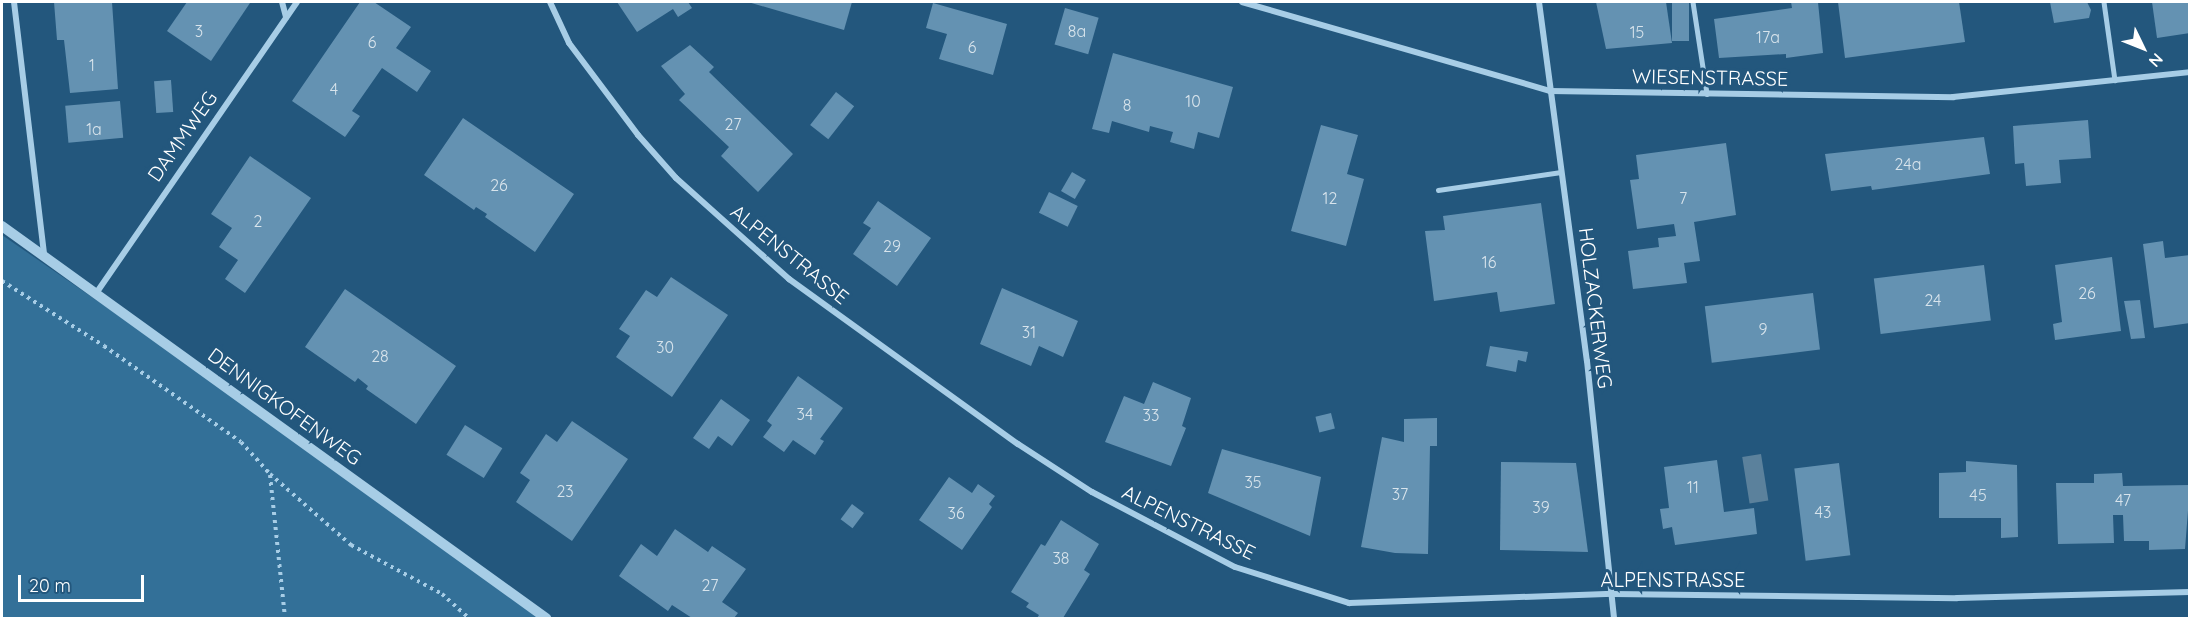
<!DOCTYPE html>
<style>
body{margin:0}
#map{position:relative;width:2191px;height:620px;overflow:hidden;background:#23577d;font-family:Quicksand,sans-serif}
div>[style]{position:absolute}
.green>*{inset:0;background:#337098}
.water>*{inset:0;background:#5b819c;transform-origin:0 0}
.building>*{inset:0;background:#6492b2;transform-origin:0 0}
.path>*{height:4px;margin-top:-2px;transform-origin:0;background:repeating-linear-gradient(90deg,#a7cde6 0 3px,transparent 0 7.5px)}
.service>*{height:4.5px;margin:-2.25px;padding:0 2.25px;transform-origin:2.25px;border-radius:2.25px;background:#a7cde6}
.minor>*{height:6px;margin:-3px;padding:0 3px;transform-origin:3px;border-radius:3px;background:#a7cde6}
.tertiary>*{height:10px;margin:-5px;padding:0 5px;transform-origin:5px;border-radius:5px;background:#a7cde6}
span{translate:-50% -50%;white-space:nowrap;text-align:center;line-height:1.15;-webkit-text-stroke:6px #23577d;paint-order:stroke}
.number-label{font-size:16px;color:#d8e4ec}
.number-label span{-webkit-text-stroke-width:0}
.street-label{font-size:20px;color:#fff}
.frame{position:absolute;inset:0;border:3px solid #fff;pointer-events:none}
.north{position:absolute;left:2113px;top:18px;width:60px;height:60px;-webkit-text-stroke:4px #23577d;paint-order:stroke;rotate:133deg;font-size:16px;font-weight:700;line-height:24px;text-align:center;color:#fff}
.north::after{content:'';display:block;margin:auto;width:21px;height:27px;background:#fff;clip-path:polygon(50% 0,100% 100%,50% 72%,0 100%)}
.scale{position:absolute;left:18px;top:575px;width:126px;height:27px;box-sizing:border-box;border:3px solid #fff;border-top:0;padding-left:8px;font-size:18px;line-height:21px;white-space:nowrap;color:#fff;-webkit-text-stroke:4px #23577d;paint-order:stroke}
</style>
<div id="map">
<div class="green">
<div style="clip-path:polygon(2px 235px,338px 467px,546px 618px,2px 618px)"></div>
</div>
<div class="water">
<div style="left:1761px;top:454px;width:47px;height:19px;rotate:81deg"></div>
</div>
<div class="building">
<div style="clip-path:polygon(54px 2px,112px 2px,118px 89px,70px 93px,64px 40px,57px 40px)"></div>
<div style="clip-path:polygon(187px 2px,250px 3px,211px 61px,167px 31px)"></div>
<div style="clip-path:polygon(360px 2px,374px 2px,411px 27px,396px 48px,431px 71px,417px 92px,382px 68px,352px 111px,360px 116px,345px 137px,292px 101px)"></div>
<div style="clip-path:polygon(617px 2px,688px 2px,692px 8px,678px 17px,673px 9px,637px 32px)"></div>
<div style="clip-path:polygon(748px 2px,852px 2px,844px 30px)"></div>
<div style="clip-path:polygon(1596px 2px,1666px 2px,1672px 43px,1606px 49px)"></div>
<div style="left:1672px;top:2px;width:17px;height:39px"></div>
<div style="clip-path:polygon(1791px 2px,1818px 2px,1823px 53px,1786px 58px,1786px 54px,1719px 58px,1714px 19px,1792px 8px)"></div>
<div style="clip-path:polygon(1838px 2px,1959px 2px,1965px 42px,1845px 58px)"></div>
<div style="clip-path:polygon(2050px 2px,2087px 2px,2091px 10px,2089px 18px,2054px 23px)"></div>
<div style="clip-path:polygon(2152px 2px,2190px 2px,2190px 33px,2157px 38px)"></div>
<div style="clip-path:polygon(933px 3px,1007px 24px,993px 75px,939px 59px,947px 34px,926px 28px)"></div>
<div style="left:1065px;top:8px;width:35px;height:38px;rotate:16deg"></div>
<div style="clip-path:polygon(690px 45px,714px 67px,709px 72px,793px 154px,758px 192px,721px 156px,729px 147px,679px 100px,685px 94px,661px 66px)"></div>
<div style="clip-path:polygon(1113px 53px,1233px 87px,1219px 138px,1198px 132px,1194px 149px,1170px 142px,1173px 132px,1150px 126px,1149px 132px,1112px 121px,1109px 133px,1092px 129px)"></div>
<div style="left:171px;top:80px;width:32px;height:17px;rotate:86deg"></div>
<div style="left:836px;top:92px;width:23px;height:42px;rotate:38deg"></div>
<div style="left:120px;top:101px;width:37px;height:55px;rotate:85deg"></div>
<div style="clip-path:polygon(463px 118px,574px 194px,535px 252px,485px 217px,487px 214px,476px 207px,474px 210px,424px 175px)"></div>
<div style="clip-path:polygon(2088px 120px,2091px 158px,2059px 160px,2061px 183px,2026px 186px,2024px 163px,2015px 164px,2013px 126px)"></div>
<div style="clip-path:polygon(1321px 125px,1358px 135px,1347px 174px,1364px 179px,1346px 246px,1291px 231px)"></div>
<div style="clip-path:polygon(1984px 137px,1990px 174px,1872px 190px,1871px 186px,1831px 191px,1825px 154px)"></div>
<div style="clip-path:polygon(1726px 143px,1736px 215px,1694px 222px,1700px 261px,1684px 263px,1687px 283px,1633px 289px,1628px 251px,1659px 247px,1658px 238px,1676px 236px,1674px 224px,1637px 229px,1630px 180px,1639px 179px,1636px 155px)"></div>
<div style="clip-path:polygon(250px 156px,311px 198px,245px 293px,225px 279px,238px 260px,219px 247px,232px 228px,211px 214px)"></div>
<div style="left:1072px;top:172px;width:16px;height:22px;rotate:30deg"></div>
<div style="left:1049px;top:192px;width:32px;height:23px;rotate:26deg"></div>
<div style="clip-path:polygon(878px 201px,931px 238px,897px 286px,853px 254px,871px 228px,863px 223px)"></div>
<div style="clip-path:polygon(1541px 203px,1555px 304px,1500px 312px,1497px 292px,1434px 301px,1425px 231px,1445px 230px,1443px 216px)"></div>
<div style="clip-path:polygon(2163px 241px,2165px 258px,2190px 255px,2190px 323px,2154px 328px,2143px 244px)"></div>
<div style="clip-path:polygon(2112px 257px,2121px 331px,2055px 340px,2053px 324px,2062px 322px,2055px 265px)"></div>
<div style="left:1984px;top:265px;width:56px;height:111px;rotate:83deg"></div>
<div style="clip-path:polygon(671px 277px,728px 315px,672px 397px,616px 357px,630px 336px,619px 329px,646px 290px,657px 297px)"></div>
<div style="clip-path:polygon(1002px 288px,1078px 321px,1063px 357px,1039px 346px,1031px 366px,980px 344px)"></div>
<div style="clip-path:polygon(345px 289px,456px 366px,416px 424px,366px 389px,368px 386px,358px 378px,355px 382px,305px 347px)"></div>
<div style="left:1813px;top:293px;width:57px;height:109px;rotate:83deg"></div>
<div style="clip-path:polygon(2140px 300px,2145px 338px,2131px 339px,2124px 301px)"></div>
<div style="clip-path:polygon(1490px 346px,1528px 352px,1526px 362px,1518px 360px,1516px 372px,1486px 366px)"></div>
<div style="clip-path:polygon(798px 376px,843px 408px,820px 439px,824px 441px,815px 455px,793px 440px,784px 452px,763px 437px,772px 425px,767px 421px)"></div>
<div style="clip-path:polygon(1153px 382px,1191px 398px,1182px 426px,1186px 428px,1171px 466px,1105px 442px,1124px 396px,1144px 404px)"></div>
<div style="clip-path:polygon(721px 399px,750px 420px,732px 446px,718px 436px,709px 449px,693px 438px)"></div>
<div style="left:1331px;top:413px;width:16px;height:16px;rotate:76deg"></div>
<div style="clip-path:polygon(1437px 418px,1437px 446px,1430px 446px,1428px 554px,1395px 553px,1361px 547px,1382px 437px,1404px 442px,1404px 419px)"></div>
<div style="clip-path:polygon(572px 421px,628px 459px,572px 541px,516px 502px,530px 480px,520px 473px,546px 434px,557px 442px)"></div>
<div style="left:465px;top:425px;width:44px;height:35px;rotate:32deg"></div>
<div style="clip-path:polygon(1222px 449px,1321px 477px,1310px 536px,1208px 493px)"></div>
<div style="clip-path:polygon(1717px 460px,1724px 512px,1754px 508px,1757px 534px,1675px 545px,1672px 527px,1663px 529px,1660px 509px,1669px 508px,1664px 467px)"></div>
<div style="clip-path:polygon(1966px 461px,2017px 465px,2018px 537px,2001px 538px,2001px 518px,1939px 518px,1939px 473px,1966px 472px)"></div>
<div style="clip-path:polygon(1501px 462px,1576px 463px,1588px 552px,1500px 550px)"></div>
<div style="left:1839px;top:463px;width:93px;height:45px;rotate:83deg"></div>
<div style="clip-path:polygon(2122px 473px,2123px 486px,2190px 485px,2185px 549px,2149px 550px,2149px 541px,2124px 541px,2123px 515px,2113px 515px,2114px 543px,2058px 544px,2056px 483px,2094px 483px,2094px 474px)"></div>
<div style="clip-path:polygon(949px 477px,972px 493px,978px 484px,995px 496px,989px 504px,992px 507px,962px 550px,919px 520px)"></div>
<div style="left:852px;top:504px;width:15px;height:19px;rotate:37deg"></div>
<div style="clip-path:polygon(1061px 520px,1099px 544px,1084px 570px,1090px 574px,1063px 618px,1037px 618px,1039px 615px,1026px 607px,1029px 603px,1011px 592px,1041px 544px,1045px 546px)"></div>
<div style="clip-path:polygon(675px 529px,708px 552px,712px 546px,746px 569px,722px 602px,738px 613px,734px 618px,692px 618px,672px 605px,668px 611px,619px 576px,641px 544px,657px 556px)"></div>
</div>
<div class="path">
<div style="left:2px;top:281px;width:121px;rotate:32.5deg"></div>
<div style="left:104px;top:346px;width:167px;rotate:35deg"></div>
<div style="left:241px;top:442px;width:43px;rotate:47.8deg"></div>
<div style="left:270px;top:474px;width:108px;rotate:41.2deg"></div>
<div style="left:351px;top:545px;width:103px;rotate:28.3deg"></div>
<div style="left:442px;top:594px;width:36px;rotate:42deg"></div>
<div style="left:270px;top:475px;width:144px;rotate:84deg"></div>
</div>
<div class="service">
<div style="left:1693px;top:2px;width:93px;rotate:81.3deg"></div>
<div style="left:2104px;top:2px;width:79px;rotate:82deg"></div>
<div style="left:1438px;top:190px;width:124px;rotate:-8.3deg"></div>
</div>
<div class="minor">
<div style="left:14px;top:2px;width:254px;rotate:83.2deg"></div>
<div style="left:282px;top:2px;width:16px;rotate:75deg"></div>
<div style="left:550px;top:2px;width:45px;rotate:65.1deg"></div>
<div style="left:569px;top:43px;width:115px;rotate:53.1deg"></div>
<div style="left:638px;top:135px;width:57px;rotate:48.5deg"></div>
<div style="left:676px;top:178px;width:152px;rotate:41.8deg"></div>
<div style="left:789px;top:279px;width:282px;rotate:35.8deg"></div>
<div style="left:1018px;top:444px;width:88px;rotate:33deg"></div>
<div style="left:1092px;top:492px;width:161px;rotate:27.7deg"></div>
<div style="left:1235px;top:567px;width:120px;rotate:17.5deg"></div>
<div style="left:1349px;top:603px;width:264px;rotate:-2deg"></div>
<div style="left:1613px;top:594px;width:344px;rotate:0.7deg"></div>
<div style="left:1957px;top:598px;width:233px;rotate:-1.5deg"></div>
<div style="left:1242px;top:2px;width:321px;rotate:16.1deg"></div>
<div style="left:1550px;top:91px;width:403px;rotate:0.9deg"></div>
<div style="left:1953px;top:97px;width:238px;rotate:-6deg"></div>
<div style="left:1539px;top:2px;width:362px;rotate:82.4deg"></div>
<div style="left:1587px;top:361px;width:258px;rotate:84deg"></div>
<div style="left:97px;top:292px;width:352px;rotate:-55.4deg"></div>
</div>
<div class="tertiary">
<div style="left:2px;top:226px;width:671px;rotate:35.78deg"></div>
</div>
<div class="number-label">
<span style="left:199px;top:31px">3</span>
<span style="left:1077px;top:31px">8a</span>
<span style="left:1637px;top:32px">15</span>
<span style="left:1768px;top:37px">17a</span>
<span style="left:372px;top:42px">6</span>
<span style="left:972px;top:47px">6</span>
<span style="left:92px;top:65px">1</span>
<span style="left:334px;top:89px">4</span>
<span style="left:1193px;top:101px">10</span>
<span style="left:1127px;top:105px">8</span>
<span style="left:733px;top:124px">27</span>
<span style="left:94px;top:129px">1a</span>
<span style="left:1908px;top:164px">24a</span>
<span style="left:499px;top:185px">26</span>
<span style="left:1330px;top:198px">12</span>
<span style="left:1683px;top:198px">7</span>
<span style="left:258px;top:221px">2</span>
<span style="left:892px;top:246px">29</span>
<span style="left:1489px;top:262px">16</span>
<span style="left:2087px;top:293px">26</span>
<span style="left:1933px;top:300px">24</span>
<span style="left:1763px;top:329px">9</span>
<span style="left:1029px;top:332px">31</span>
<span style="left:665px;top:347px">30</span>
<span style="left:380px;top:356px">28</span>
<span style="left:805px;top:414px">34</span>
<span style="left:1151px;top:415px">33</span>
<span style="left:1253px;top:482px">35</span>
<span style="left:1693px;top:487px">11</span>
<span style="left:565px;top:491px">23</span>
<span style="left:1400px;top:494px">37</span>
<span style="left:1978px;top:495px">45</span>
<span style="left:2123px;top:500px">47</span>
<span style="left:1541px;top:507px">39</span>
<span style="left:1823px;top:512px">43</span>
<span style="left:956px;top:513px">36</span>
<span style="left:1061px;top:558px">38</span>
<span style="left:710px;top:585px">27</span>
</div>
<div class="street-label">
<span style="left:1710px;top:77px;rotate:1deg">WIESENSTRASSE</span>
<span style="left:182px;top:136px;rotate:-55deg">DAMMWEG</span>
<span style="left:790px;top:254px;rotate:39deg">ALPENSTRASSE</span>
<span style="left:1596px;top:308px;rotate:83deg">HOLZACKERWEG</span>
<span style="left:285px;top:406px;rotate:36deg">DENNIGKOFENWEG</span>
<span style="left:1189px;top:522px;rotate:26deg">ALPENSTRASSE</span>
<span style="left:1673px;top:579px">ALPENSTRASSE</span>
</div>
<div class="frame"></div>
<div class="north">N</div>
<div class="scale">20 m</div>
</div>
